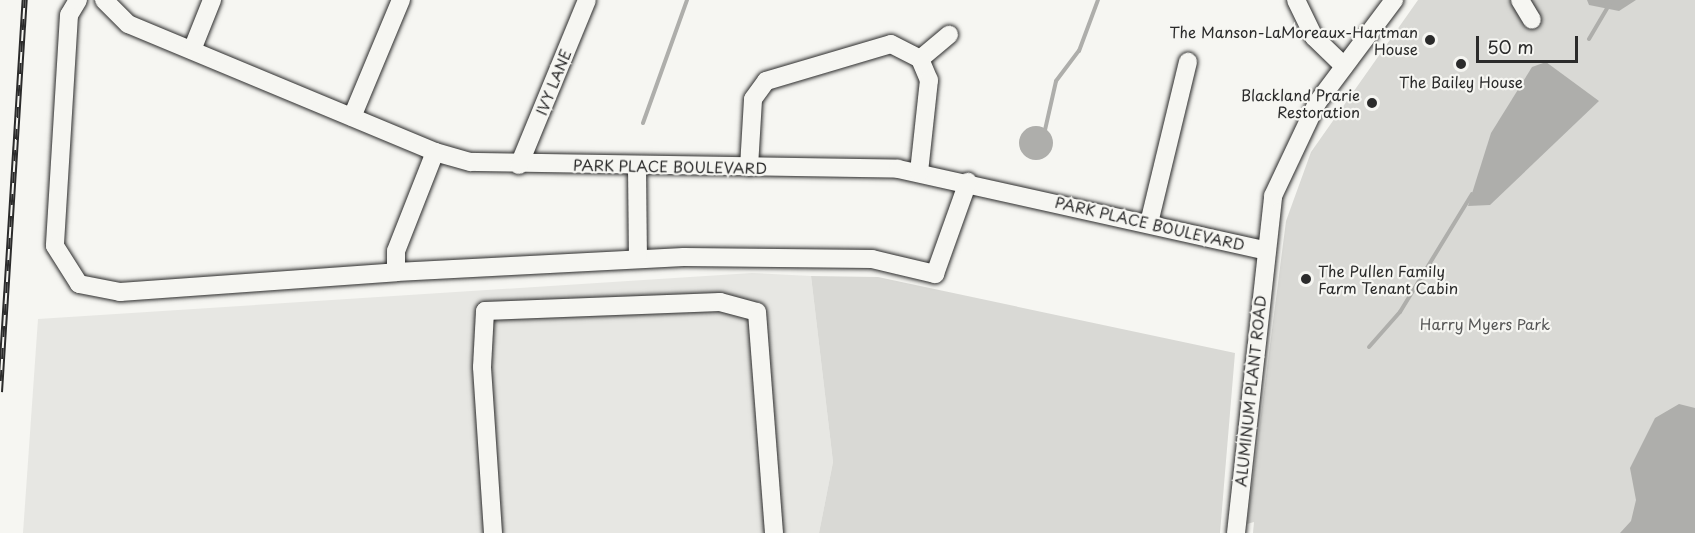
<!DOCTYPE html>
<style>
body{margin:0}
#map{position:relative;width:1695px;height:533px;overflow:hidden;background:#f6f6f2;font-family:"Playpen Sans",sans-serif}
div>[style]{position:absolute}
.built>*{inset:0;background:#e7e7e3}
.green>*{inset:0;background:#d9d9d5}
.water>*{inset:0;background:#aeaeab}
.round{border-radius:50%}
.stream>*{height:4px;margin:-2px;padding:0 2px;transform-origin:2px;border-radius:2px;background:#aeaeab}
.roads{filter:drop-shadow(0 0 2px #2b2b2b) drop-shadow(0 0 2px #2b2b2b)}
.minor>*{height:18px;margin:-9px;padding:0 9px;transform-origin:9px;border-radius:9px;background:#f6f6f2}
.rail>*{height:6px;margin-top:-3px;transform-origin:0;background:repeating-linear-gradient(90deg,#f6f6f2 0 11px,#2b2b2b 0 22px);box-sizing:border-box;border-block:2px solid #2b2b2b}
.dots>*{width:16px;height:16px;translate:-50% -50%;box-sizing:border-box;border:3px solid #f6f6f2;border-radius:50%}
span{translate:-50% -50%;white-space:nowrap;text-align:center;line-height:1.15;-webkit-text-stroke:4.5px #f6f6f2;paint-order:stroke}
.poi-label{font-size:15px;color:#2b2b2b}
.right{translate:-100% -50%;text-align:right}
.left{translate:0 -50%;text-align:left}
.street-label{font-size:15px;color:#2b2b2b}
.park-label{font-size:15px;color:#565656}
.scale{position:absolute;left:1476px;top:36px;width:102px;height:27px;box-sizing:border-box;border:3px solid #2b2b2b;border-top:0;padding-left:8px;font-size:18px;line-height:21px;white-space:nowrap;color:#2b2b2b;-webkit-text-stroke:4px #f6f6f2;paint-order:stroke}
</style>
<div id="map">
<div class="built">
<div style="clip-path:polygon(752px 273px,811px 276px,833px 462px,819px 533px,23px 533px,38px 319px)"></div>
</div>
<div class="green">
<div style="clip-path:polygon(1418px 0,1695px 0,1695px 533px,1253px 533px,1254px 522px,1247px 524px,1286px 221px,1311px 152px)"></div>
<div style="clip-path:polygon(811px 276px,878px 277px,1235px 353px,1220px 533px,819px 533px,833px 462px)"></div>
</div>
<div class="water">
<div style="clip-path:polygon(1587px 0,1636px 0,1619px 11px,1589px 5px)"></div>
<div style="clip-path:polygon(1546px 62px,1599px 101px,1490px 205px,1468px 206px,1491px 133px,1532px 67px)"></div>
<div class="round" style="left:1019px;top:126px;width:34px;height:34px"></div>
<div style="clip-path:polygon(1679px 404px,1695px 408px,1695px 533px,1620px 533px,1631px 521px,1636px 500px,1630px 468px,1655px 418px)"></div>
</div>
<div class="stream">
<div style="left:1589px;top:39px;width:45px;rotate:-59.5deg"></div>
<div style="left:643px;top:123px;width:131px;rotate:-70.3deg"></div>
<div style="left:1045px;top:130px;width:50px;rotate:-77.3deg"></div>
<div style="left:1056px;top:81px;width:38px;rotate:-53deg"></div>
<div style="left:1079px;top:51px;width:54px;rotate:-69.6deg"></div>
<div style="left:1369px;top:347px;width:47px;rotate:-48.5deg"></div>
<div style="left:1400px;top:312px;width:138px;rotate:-58.6deg"></div>
</div>
<div class="roads">
<div class="minor">
<div style="left:78px;top:0;width:17px;rotate:121deg"></div>
<div style="left:69px;top:15px;width:231px;rotate:93.5deg"></div>
<div style="left:55px;top:246px;width:45px;rotate:57.7deg"></div>
<div style="left:79px;top:284px;width:42px;rotate:11deg"></div>
<div style="left:120px;top:292px;width:277px;rotate:-4.1deg"></div>
<div style="left:104px;top:0;width:34px;rotate:45deg"></div>
<div style="left:128px;top:24px;width:333px;rotate:22.6deg"></div>
<div style="left:435px;top:152px;width:37px;rotate:16deg"></div>
<div style="left:471px;top:162px;width:427px;rotate:0.9deg"></div>
<div style="left:898px;top:169px;width:375px;rotate:12.5deg"></div>
<div style="left:1296px;top:0;width:41px;rotate:64.1deg"></div>
<div style="left:1314px;top:37px;width:42px;rotate:44deg"></div>
<div style="left:1520px;top:0;width:23px;rotate:59deg"></div>
<div style="left:192px;top:50px;width:54px;rotate:-68.2deg"></div>
<div style="left:920px;top:59px;width:38px;rotate:-40deg"></div>
<div style="left:352px;top:117px;width:127px;rotate:-67.3deg"></div>
<div style="left:435px;top:152px;width:106px;rotate:111.5deg"></div>
<div style="left:396px;top:251px;width:21px;rotate:90deg"></div>
<div style="left:396px;top:272px;width:288px;rotate:-3deg"></div>
<div style="left:684px;top:257px;width:188px;rotate:0.6deg"></div>
<div style="left:872px;top:259px;width:65px;rotate:13.4deg"></div>
<div style="left:935px;top:274px;width:98px;rotate:-70.3deg"></div>
<div style="left:519px;top:165px;width:178px;rotate:-67.6deg"></div>
<div style="left:637px;top:166px;width:92px;rotate:89.4deg"></div>
<div style="left:749px;top:167px;width:68px;rotate:-86.6deg"></div>
<div style="left:753px;top:99px;width:22px;rotate:-54deg"></div>
<div style="left:766px;top:81px;width:130px;rotate:-16.5deg"></div>
<div style="left:891px;top:44px;width:33px;rotate:27deg"></div>
<div style="left:920px;top:59px;width:23px;rotate:67deg"></div>
<div style="left:929px;top:80px;width:93px;rotate:96.2deg"></div>
<div style="left:1149px;top:223px;width:166px;rotate:-76.4deg"></div>
<div style="left:493px;top:533px;width:166px;rotate:-93.8deg"></div>
<div style="left:482px;top:367px;width:56px;rotate:-86.9deg"></div>
<div style="left:485px;top:311px;width:235px;rotate:-2.2deg"></div>
<div style="left:720px;top:302px;width:38px;rotate:15deg"></div>
<div style="left:757px;top:312px;width:222px;rotate:85.6deg"></div>
<div style="left:1236px;top:533px;width:339px;rotate:-83.7deg"></div>
<div style="left:1273px;top:196px;width:103px;rotate:-64.7deg"></div>
<div style="left:1317px;top:103px;width:129px;rotate:-53.2deg"></div>
</div>
</div>
<div class="rail">
<div style="left:0;top:392px;width:393px;rotate:-86.4deg"></div>
</div>
<div class="dots">
<div style="left:1430px;top:40px;background:#2b2b2b"></div>
<div style="left:1461px;top:64px;background:#2b2b2b"></div>
<div style="left:1372px;top:103px;background:#2b2b2b"></div>
<div style="left:1306px;top:279px;background:#2b2b2b"></div>
</div>
<div class="poi-label">
<span class="right" style="left:1418px;top:40px">The Manson-LaMoreaux-Hartman<br>House</span>
<span style="left:1461px;top:82px">The Bailey House</span>
<span class="right" style="left:1360px;top:103px">Blackland Prarie<br>Restoration</span>
<span class="left" style="left:1318px;top:279px">The Pullen Family<br>Farm Tenant Cabin</span>
</div>
<div class="street-label">
<span style="left:553px;top:82px;rotate:-68deg">IVY LANE</span>
<span style="left:670px;top:166px;rotate:1deg">PARK PLACE BOULEVARD</span>
<span style="left:1150px;top:223px;rotate:13deg">PARK PLACE BOULEVARD</span>
<span style="left:1250px;top:391px;rotate:-84deg">ALUMINUM PLANT ROAD</span>
</div>
<div class="park-label">
<span style="left:1485px;top:324px">Harry Myers Park</span>
</div>
<div class="scale">50 m</div>
</div>
